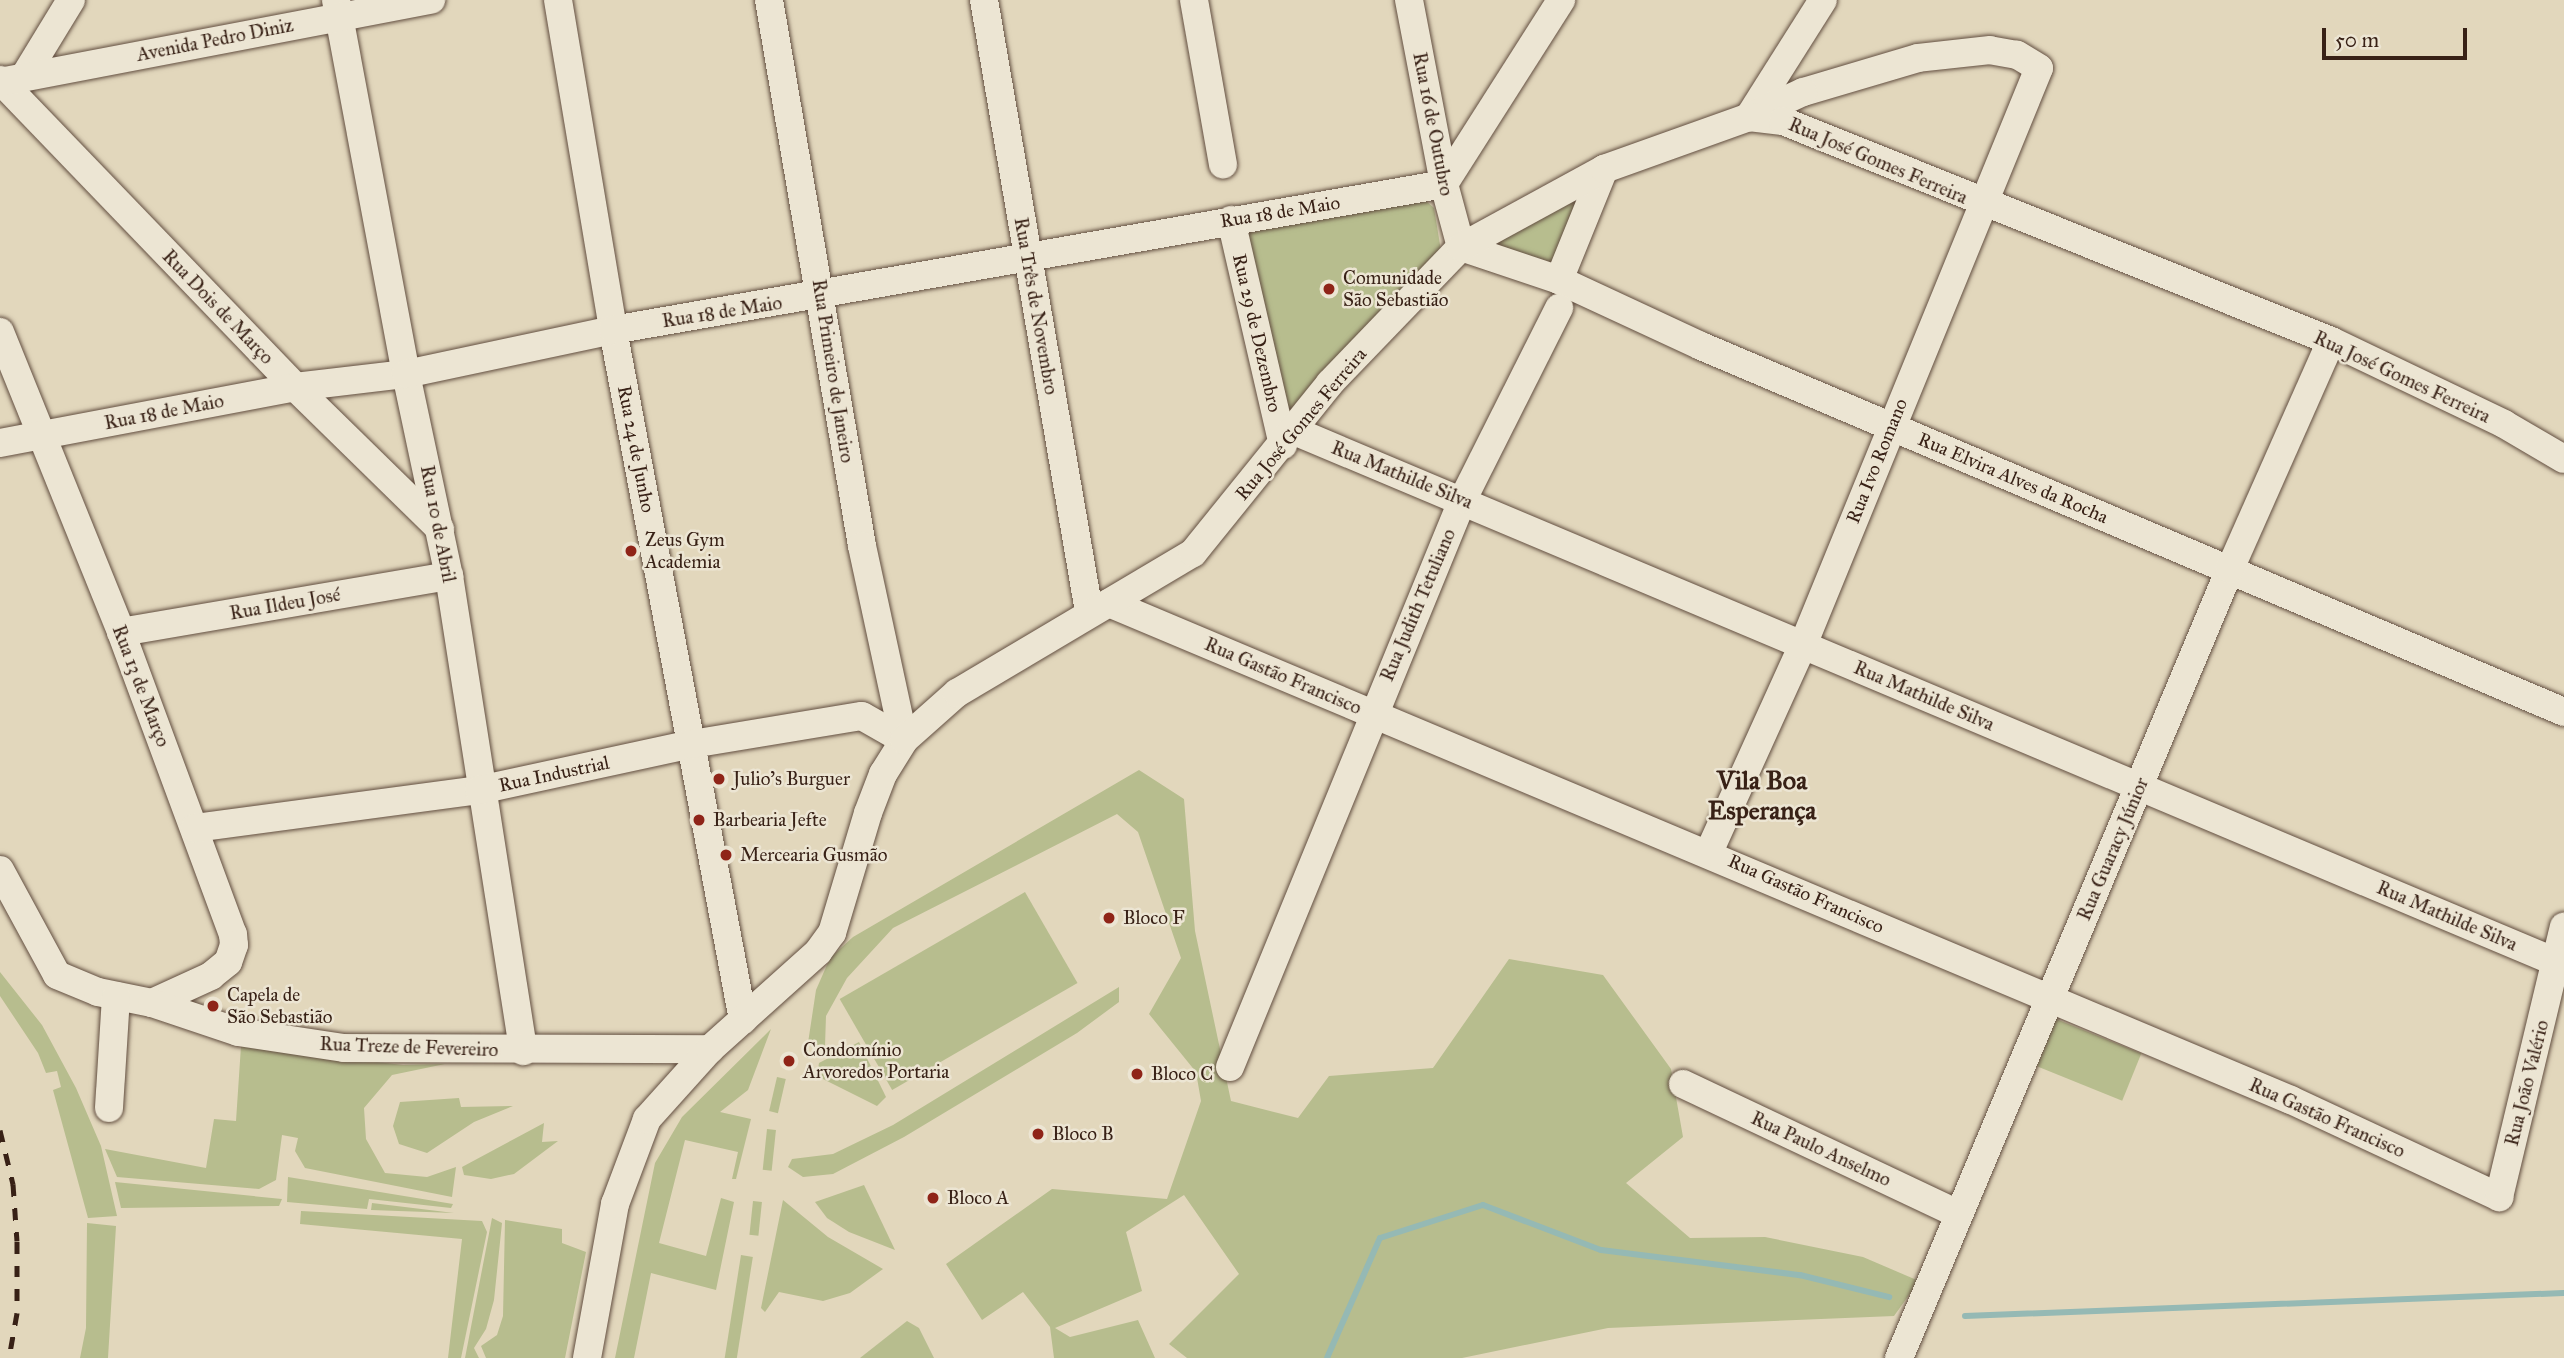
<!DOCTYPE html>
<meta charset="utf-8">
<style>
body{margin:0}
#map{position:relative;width:2564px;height:1358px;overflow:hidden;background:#e2d7bc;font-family:"IM FELL Great Primer",serif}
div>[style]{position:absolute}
.green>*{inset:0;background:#b7bd8e;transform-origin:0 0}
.stream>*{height:6px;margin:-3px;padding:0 3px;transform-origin:3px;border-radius:3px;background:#95b9b4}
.roads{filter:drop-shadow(0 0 2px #624e40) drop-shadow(0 0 2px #624e40)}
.minor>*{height:28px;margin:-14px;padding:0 14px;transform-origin:14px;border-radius:14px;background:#ece5d3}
.rail>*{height:5px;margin-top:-2.5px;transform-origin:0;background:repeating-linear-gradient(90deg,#382116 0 12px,transparent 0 24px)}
.dots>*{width:19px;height:19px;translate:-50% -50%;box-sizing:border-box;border:4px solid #ece5d3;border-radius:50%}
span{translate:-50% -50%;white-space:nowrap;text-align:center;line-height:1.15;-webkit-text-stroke:5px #ece5d3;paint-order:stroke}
.street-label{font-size:19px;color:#382116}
.poi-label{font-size:19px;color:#382116}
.left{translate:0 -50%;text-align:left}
.district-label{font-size:26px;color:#382116;font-weight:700}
.scale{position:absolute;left:2322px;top:28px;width:145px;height:32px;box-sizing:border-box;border:4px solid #382116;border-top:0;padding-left:9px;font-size:21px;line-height:24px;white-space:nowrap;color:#382116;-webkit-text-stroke:5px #ece5d3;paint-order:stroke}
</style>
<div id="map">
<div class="green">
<div style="clip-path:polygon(1580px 191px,1559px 272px,1482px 248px)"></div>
<div style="clip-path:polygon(1426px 201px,1434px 208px,1442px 257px,1291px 425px,1245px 230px)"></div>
<div style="clip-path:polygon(1139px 770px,1184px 799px,1195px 931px,1231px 1101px,1298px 1118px,1329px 1076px,1433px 1068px,1509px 959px,1603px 975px,1671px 1069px,1683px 1137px,1626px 1183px,1690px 1238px,1765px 1237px,1863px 1257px,1919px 1281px,1894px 1316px,1608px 1328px,1462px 1358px,1187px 1358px,1169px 1344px,1239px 1274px,1184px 1195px,1126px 1232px,1142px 1291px,1055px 1328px,1070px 1337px,1138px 1320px,1155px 1358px,1054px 1358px,1050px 1327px,1023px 1292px,982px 1320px,946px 1264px,1052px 1189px,1167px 1199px,1201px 1101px,1196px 1072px,1149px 1014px,1181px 958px,1138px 832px,1117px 814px,893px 928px,847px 978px,826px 1016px,825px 1046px,808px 1043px,816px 990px,830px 958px,853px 937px)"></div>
<div style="left:1025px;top:892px;width:105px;height:214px;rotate:60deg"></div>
<div style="clip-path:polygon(0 972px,42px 1025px,76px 1088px,101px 1146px,117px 1216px,88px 1218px,53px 1090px,61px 1087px,57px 1071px,46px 1073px,38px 1053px,0 996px)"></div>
<div style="clip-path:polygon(1119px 987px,1119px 1002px,1077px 1033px,904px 1137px,833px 1174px,803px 1177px,788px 1167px,792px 1159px,833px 1154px,893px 1125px)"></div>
<div style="left:2056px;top:1019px;width:92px;height:51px;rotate:22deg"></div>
<div style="clip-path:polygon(771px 1029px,748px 1090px,720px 1112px,751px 1119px,736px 1179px,732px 1179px,738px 1152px,685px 1140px,659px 1243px,706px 1256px,721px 1198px,734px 1202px,716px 1290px,651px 1273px,634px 1358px,615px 1358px,655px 1163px,682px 1117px)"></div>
<div style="clip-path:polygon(859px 1042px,886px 1097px,877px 1106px,817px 1076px,819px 1063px)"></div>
<div style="clip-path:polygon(241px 1046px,403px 1065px,445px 1064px,392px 1075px,364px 1108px,366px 1139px,385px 1173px,427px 1177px,456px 1167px,452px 1197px,305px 1168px,295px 1151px,298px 1138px,282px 1135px,276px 1180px,259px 1189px,117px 1177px,105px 1149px,206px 1168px,214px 1119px,236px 1121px)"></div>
<div style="left:777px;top:1077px;width:9px;height:35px;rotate:13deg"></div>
<div style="clip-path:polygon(459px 1098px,461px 1107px,513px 1106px,474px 1122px,427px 1153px,399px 1144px,393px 1126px,400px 1102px)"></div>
<div style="clip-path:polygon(544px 1123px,542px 1142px,558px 1141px,514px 1174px,491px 1179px,464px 1175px,462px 1167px)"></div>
<div style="left:767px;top:1129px;width:9px;height:41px;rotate:6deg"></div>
<div style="clip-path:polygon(288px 1177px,453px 1204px,451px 1208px,369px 1199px,367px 1209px,287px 1202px)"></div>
<div style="clip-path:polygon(115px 1182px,282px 1199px,279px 1206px,121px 1208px)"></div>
<div style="clip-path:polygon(864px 1185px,895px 1250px,849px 1232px,827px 1218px,815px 1202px)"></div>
<div style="clip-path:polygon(783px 1200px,828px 1237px,883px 1269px,850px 1293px,823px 1301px,779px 1292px,765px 1312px,761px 1308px)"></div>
<div style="left:753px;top:1201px;width:9px;height:34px;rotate:6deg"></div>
<div style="clip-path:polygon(372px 1203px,454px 1213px,371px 1210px)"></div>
<div style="clip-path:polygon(301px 1211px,482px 1221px,487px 1232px,461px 1358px,448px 1358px,462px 1239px,300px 1224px)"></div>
<div style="clip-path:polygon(492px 1218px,502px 1223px,494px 1300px,486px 1329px,474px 1348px,479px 1358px,465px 1358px)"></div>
<div style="clip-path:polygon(505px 1220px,562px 1229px,562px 1243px,586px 1252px,565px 1358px,486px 1358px,481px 1346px,497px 1335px,503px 1316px)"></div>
<div style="clip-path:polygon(87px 1223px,116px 1226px,108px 1358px,80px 1358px,86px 1328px)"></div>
<div style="left:741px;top:1255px;width:12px;height:105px;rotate:9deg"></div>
<div style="clip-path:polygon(907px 1321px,919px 1328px,934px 1358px,860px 1358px)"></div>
</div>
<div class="stream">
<div style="left:1965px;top:1316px;width:599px;rotate:-2.2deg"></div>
<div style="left:1327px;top:1358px;width:131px;rotate:-66.2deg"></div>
<div style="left:1380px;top:1238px;width:108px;rotate:-17.8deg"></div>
<div style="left:1483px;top:1205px;width:126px;rotate:20.9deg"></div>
<div style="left:1601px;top:1250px;width:201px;rotate:7.2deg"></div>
<div style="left:1800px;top:1275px;width:92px;rotate:13.9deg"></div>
</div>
<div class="roads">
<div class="minor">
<div style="left:336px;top:0;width:380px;rotate:79.4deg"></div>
<div style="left:406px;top:374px;width:207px;rotate:78deg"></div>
<div style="left:449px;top:576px;width:481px;rotate:81.1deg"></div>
<div style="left:558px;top:0;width:335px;rotate:80.5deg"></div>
<div style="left:613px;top:330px;width:702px;rotate:79.33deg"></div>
<div style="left:769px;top:0;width:554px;rotate:80.33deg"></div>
<div style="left:862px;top:546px;width:198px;rotate:77.8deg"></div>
<div style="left:984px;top:0;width:621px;rotate:80.26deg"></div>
<div style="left:1194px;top:0;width:167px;rotate:80deg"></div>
<div style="left:1409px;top:0;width:187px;rotate:79.2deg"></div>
<div style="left:1444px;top:184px;width:65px;rotate:74.9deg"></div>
<div style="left:1461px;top:247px;width:103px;rotate:18.6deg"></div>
<div style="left:1559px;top:280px;width:157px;rotate:24.9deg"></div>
<div style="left:1701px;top:346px;width:937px;rotate:22.98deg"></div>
<div style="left:24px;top:77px;width:90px;rotate:-58.6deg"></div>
<div style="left:0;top:80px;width:426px;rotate:46.1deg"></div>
<div style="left:295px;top:387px;width:203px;rotate:44.4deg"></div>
<div style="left:0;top:82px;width:439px;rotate:-10.8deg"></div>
<div style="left:1749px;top:117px;width:138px;rotate:-57.7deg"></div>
<div style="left:1231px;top:220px;width:231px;rotate:77deg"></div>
<div style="left:1559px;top:280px;width:120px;rotate:-67.9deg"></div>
<div style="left:0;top:332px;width:323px;rotate:68deg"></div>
<div style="left:121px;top:632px;width:322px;rotate:69.7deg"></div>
<div style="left:233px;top:934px;width:11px;rotate:85deg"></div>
<div style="left:234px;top:945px;width:18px;rotate:109deg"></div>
<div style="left:228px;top:962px;width:22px;rotate:141deg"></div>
<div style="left:211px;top:976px;width:65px;rotate:155.4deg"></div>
<div style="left:1292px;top:430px;width:1371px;rotate:22.83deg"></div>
<div style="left:0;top:443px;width:300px;rotate:-10.7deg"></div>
<div style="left:295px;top:387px;width:112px;rotate:-6.7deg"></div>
<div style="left:406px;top:374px;width:212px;rotate:-12deg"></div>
<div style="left:613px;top:330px;width:844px;rotate:-9.96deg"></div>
<div style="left:1444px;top:184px;width:218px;rotate:-57.5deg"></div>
<div style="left:1109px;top:603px;width:1282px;rotate:22.81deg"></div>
<div style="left:2291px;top:1100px;width:230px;rotate:25deg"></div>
<div style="left:2499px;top:1197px;width:278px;rotate:-76.5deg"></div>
<div style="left:121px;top:632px;width:333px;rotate:-9.7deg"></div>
<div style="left:195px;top:828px;width:287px;rotate:-7.6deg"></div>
<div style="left:479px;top:790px;width:218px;rotate:-12.2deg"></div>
<div style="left:692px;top:744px;width:172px;rotate:-9.4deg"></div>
<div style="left:862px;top:716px;width:48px;rotate:29.7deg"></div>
<div style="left:1709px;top:852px;width:227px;rotate:-65.6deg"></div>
<div style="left:1803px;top:645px;width:623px;rotate:-67.75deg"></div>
<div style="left:2039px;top:68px;width:26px;rotate:-149deg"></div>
<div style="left:2017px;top:55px;width:27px;rotate:-170deg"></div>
<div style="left:1990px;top:50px;width:72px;rotate:173.7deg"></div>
<div style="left:1918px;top:58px;width:120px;rotate:163.5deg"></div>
<div style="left:1803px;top:92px;width:60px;rotate:155.2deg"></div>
<div style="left:0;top:870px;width:119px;rotate:61.5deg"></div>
<div style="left:57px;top:975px;width:44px;rotate:22.5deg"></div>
<div style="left:98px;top:992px;width:55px;rotate:11.5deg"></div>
<div style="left:152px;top:1003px;width:91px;rotate:18.6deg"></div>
<div style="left:238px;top:1032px;width:107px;rotate:8.6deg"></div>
<div style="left:344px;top:1048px;width:366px;rotate:0.2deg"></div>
<div style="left:1230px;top:1067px;width:614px;rotate:-67.7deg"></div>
<div style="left:1463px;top:499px;width:214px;rotate:-63.3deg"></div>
<div style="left:1683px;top:1084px;width:304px;rotate:25.3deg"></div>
<div style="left:109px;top:1108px;width:112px;rotate:-86.4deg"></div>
<div style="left:587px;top:1358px;width:157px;rotate:-79.7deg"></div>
<div style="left:615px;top:1204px;width:91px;rotate:-69.4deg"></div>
<div style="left:647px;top:1119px;width:94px;rotate:-48deg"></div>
<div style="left:710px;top:1049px;width:145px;rotate:-41.9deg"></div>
<div style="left:818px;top:952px;width:24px;rotate:-54deg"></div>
<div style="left:832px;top:933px;width:125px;rotate:-73.3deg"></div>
<div style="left:868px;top:813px;width:42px;rotate:-69deg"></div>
<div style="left:883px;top:774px;width:40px;rotate:-58deg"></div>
<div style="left:904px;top:740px;width:71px;rotate:-41.6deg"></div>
<div style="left:957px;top:693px;width:274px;rotate:-30.7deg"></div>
<div style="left:1193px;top:553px;width:218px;rotate:-51.1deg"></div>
<div style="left:1330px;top:383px;width:189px;rotate:-46.1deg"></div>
<div style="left:1461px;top:247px;width:163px;rotate:-28.6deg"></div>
<div style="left:1604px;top:169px;width:154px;rotate:-19.7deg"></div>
<div style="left:1749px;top:117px;width:34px;rotate:7deg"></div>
<div style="left:1783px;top:121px;width:591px;rotate:21.87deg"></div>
<div style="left:2331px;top:341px;width:192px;rotate:25.6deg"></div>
<div style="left:2504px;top:424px;width:69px;rotate:30.3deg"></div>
<div style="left:1899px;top:1358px;width:856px;rotate:-67.24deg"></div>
<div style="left:2230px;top:569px;width:249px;rotate:-66.1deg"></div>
</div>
</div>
<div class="rail">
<div style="left:0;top:1130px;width:56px;rotate:76.5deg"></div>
<div style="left:13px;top:1184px;width:57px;rotate:86deg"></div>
<div style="left:17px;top:1241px;width:72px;rotate:90deg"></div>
<div style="left:17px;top:1313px;width:46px;rotate:100.1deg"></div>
</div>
<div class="dots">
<div style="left:1329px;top:289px;background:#8f2418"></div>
<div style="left:631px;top:551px;background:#8f2418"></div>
<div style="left:719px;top:779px;background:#8f2418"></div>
<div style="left:699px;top:820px;background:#8f2418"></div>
<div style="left:726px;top:855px;background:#8f2418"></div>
<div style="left:1109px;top:918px;background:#8f2418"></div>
<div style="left:213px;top:1006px;background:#8f2418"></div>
<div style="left:789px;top:1061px;background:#8f2418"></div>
<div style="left:1137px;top:1074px;background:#8f2418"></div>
<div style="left:1038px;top:1134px;background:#8f2418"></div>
<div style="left:933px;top:1198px;background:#8f2418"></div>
</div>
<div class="street-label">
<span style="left:215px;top:40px;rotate:-11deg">Avenida Pedro Diniz</span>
<span style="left:1433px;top:124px;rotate:79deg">Rua 16 de Outubro</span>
<span style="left:1878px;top:161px;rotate:23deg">Rua José Gomes Ferreira</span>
<span style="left:1280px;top:212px;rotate:-9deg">Rua 18 de Maio</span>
<span style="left:1036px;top:306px;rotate:80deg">Rua Três de Novembro</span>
<span style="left:218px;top:307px;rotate:46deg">Rua Dois de Março</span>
<span style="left:722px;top:312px;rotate:-9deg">Rua 18 de Maio</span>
<span style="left:1257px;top:333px;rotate:77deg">Rua 29 de Dezembro</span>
<span style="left:833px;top:371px;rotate:81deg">Rua Primeiro de Janeiro</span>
<span style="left:2402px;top:377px;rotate:25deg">Rua José Gomes Ferreira</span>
<span style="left:164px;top:412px;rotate:-11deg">Rua 18 de Maio</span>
<span style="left:1301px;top:424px;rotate:-50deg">Rua José Gomes Ferreira</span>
<span style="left:636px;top:449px;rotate:79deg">Rua 24 de Junho</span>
<span style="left:1877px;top:461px;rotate:-68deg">Rua Ivo Romano</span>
<span style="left:1402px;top:475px;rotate:22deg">Rua Mathilde Silva</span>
<span style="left:2013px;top:478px;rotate:23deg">Rua Elvira Alves da Rocha</span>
<span style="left:438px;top:524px;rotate:79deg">Rua 10 de Abril</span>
<span style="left:285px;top:604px;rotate:-10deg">Rua Ildeu José</span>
<span style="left:1418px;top:605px;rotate:-67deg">Rua Judith Tetuliano</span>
<span style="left:1283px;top:676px;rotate:23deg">Rua Gastão Francisco</span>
<span style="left:141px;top:686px;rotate:69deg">Rua 13 de Março</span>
<span style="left:1924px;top:696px;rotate:23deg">Rua Mathilde Silva</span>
<span style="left:554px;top:774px;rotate:-12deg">Rua Industrial</span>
<span style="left:2113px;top:849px;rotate:-67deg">Rua Guaracy Júnior</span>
<span style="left:1806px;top:894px;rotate:24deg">Rua Gastão Francisco</span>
<span style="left:2447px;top:916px;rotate:23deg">Rua Mathilde Silva</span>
<span style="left:409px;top:1047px;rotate:2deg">Rua Treze de Fevereiro</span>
<span style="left:2527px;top:1083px;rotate:-76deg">Rua João Valério</span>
<span style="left:2327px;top:1118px;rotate:24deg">Rua Gastão Francisco</span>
<span style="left:1821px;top:1149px;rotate:25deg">Rua Paulo Anselmo</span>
</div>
<div class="poi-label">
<span class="left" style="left:1343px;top:289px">Comunidade<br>São Sebastião</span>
<span class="left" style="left:645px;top:551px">Zeus Gym<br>Academia</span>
<span class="left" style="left:733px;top:779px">Julio's Burguer</span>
<span class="left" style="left:713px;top:820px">Barbearia Jefte</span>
<span class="left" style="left:740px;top:855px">Mercearia Gusmão</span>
<span class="left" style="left:1123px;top:918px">Bloco F</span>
<span class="left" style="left:227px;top:1006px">Capela de<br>São Sebastião</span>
<span class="left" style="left:803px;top:1061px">Condomínio<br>Arvoredos Portaria</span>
<span class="left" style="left:1151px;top:1074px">Bloco C</span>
<span class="left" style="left:1052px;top:1134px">Bloco B</span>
<span class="left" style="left:947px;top:1198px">Bloco A</span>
</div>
<div class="district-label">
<span style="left:1762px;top:796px">Vila Boa<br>Esperança</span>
</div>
<div class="scale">50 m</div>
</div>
